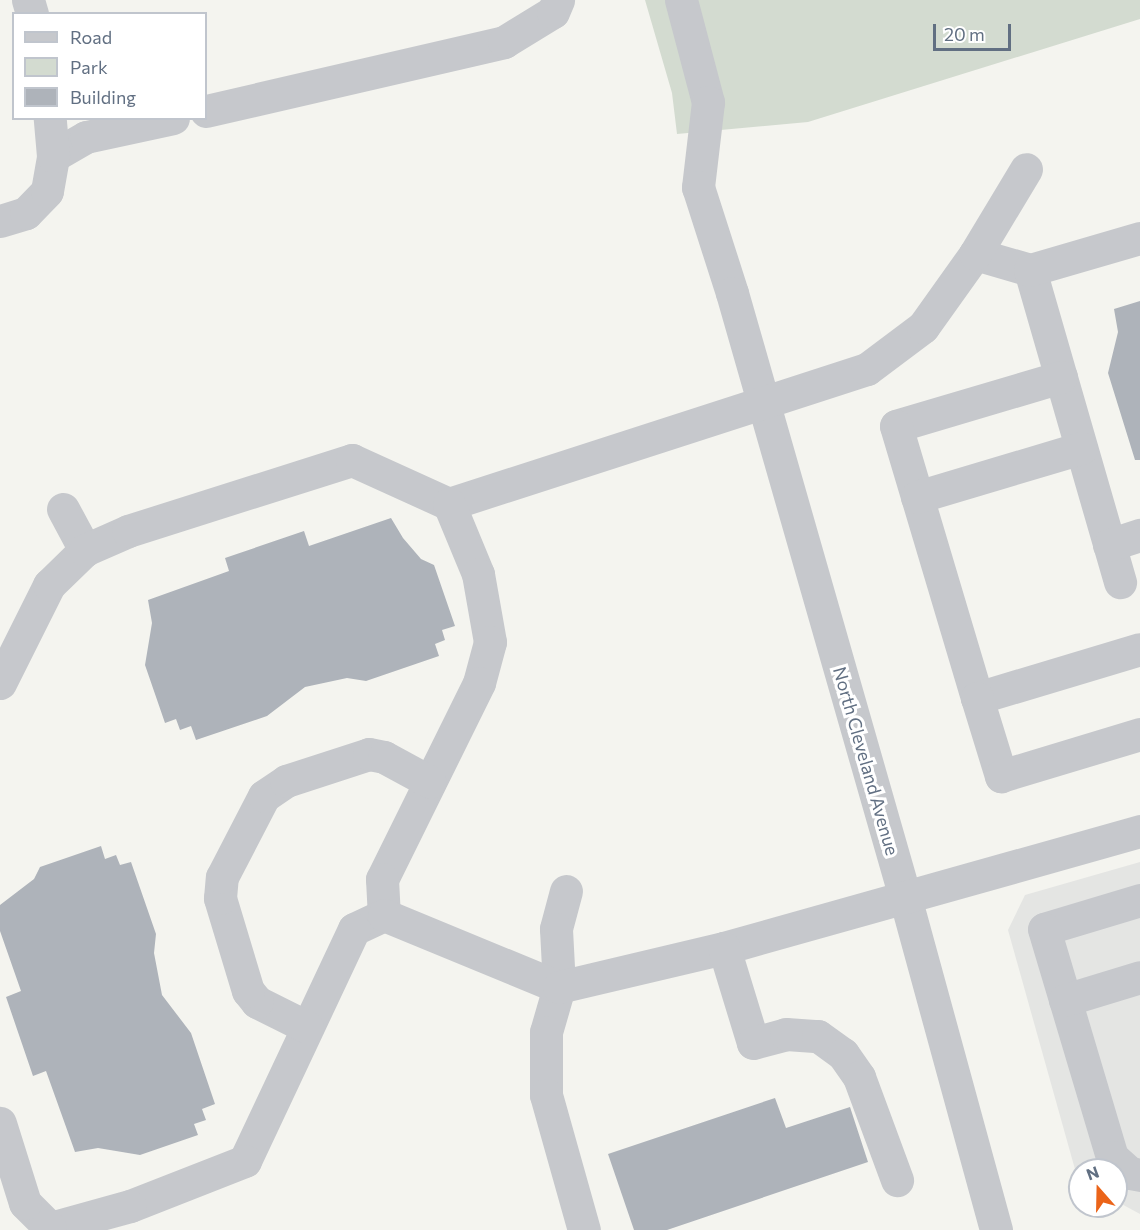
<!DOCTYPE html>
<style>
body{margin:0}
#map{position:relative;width:1140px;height:1230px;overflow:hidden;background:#f4f4ef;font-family:Commissioner,sans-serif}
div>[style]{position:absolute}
.built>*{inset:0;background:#e4e5e3}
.green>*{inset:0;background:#d3dbd0}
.building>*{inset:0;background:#aeb3ba}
.minor>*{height:33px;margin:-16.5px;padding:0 16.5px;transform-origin:16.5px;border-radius:16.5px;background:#c6c8cc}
span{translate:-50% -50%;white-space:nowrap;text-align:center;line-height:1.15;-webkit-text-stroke:6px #fff;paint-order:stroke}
.street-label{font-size:18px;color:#616f82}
.legend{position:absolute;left:12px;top:12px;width:195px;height:108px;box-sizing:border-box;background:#fff;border:2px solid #c0c5cd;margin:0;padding:8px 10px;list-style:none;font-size:18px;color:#616f82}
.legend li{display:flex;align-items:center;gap:12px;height:30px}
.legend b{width:30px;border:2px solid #c0c5cd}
.north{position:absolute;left:1068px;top:1158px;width:60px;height:60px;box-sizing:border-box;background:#fff;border:2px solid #c0c5cd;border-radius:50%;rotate:340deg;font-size:16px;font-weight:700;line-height:24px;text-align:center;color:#616f82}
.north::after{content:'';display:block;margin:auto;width:21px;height:27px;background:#eb6419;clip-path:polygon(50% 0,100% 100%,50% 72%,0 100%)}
.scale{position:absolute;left:933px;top:24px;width:78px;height:27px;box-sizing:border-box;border:3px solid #616f82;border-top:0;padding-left:8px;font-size:18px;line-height:21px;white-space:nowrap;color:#616f82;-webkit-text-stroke:4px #fff;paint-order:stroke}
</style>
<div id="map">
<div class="built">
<div style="clip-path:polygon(1140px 862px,1140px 1214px,1116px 1201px,1116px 1170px,1080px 1170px,1078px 1180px,1008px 930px,1025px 895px)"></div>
</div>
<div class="green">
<div style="clip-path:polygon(645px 0,1140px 0,1140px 19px,808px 122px,677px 134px,672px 93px)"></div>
</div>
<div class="building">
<div style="clip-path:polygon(1140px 301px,1140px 460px,1135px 460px,1108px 373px,1118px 332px,1114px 309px)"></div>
<div style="clip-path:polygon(391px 518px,403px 538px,421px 559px,434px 565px,455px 626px,442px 630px,445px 640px,435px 644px,439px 656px,366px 681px,347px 678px,305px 687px,267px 716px,196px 740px,191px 726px,180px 730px,176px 719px,165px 723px,145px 665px,152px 623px,148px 600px,229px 571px,225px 558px,304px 531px,309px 546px)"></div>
<div style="clip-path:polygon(101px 846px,105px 859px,116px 855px,120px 865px,131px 862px,156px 934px,154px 953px,162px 995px,191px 1033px,215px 1104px,202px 1109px,206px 1120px,194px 1124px,198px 1135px,140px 1155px,98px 1148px,75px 1152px,46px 1071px,33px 1076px,6px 997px,21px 991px,0 931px,0 905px,34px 879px,40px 867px)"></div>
<div style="clip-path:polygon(775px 1098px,786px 1128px,850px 1107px,868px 1162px,667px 1230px,634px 1230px,608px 1154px)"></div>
</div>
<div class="minor">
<div style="left:28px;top:0;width:15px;rotate:74deg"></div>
<div style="left:681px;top:0;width:106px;rotate:75.2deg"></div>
<div style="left:708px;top:102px;width:86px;rotate:96.7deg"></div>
<div style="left:698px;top:187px;width:111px;rotate:72.2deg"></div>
<div style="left:732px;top:293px;width:628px;rotate:74.02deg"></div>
<div style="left:905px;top:897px;width:345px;rotate:74.7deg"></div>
<div style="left:206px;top:111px;width:306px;rotate:-13deg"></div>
<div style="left:504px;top:42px;width:57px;rotate:-31.5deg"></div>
<div style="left:553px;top:12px;width:13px;rotate:-67deg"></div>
<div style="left:53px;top:156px;width:38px;rotate:-30deg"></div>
<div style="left:86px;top:137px;width:89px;rotate:-12.3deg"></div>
<div style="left:0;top:221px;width:27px;rotate:-17deg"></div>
<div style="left:26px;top:213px;width:30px;rotate:-46deg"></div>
<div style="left:47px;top:191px;width:36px;rotate:-80deg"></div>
<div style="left:53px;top:156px;width:38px;rotate:-95deg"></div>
<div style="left:975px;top:254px;width:57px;rotate:16.2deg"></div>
<div style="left:1030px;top:270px;width:325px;rotate:73.9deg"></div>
<div style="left:1030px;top:270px;width:115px;rotate:-16.2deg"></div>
<div style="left:1061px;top:377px;width:172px;rotate:163.5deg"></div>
<div style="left:896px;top:426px;width:284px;rotate:73.4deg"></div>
<div style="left:977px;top:698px;width:170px;rotate:-16.7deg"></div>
<div style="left:917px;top:497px;width:171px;rotate:-16.6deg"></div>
<div style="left:449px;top:504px;width:439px;rotate:-17.9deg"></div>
<div style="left:867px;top:369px;width:70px;rotate:-36.9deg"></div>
<div style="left:923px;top:327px;width:90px;rotate:-54.5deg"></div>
<div style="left:975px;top:254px;width:99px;rotate:-59deg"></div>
<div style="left:63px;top:509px;width:47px;rotate:61.8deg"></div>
<div style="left:1109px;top:545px;width:33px;rotate:-18deg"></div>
<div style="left:0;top:683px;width:110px;rotate:-63.4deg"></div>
<div style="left:49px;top:585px;width:50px;rotate:-44.2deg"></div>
<div style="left:85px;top:550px;width:47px;rotate:-23.8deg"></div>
<div style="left:128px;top:531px;width:235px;rotate:-17.6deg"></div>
<div style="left:352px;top:460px;width:107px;rotate:24.4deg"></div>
<div style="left:449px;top:504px;width:76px;rotate:67.5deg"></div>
<div style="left:478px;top:574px;width:69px;rotate:80deg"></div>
<div style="left:490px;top:642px;width:42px;rotate:105deg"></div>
<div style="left:479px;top:683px;width:219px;rotate:116.3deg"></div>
<div style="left:382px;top:879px;width:36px;rotate:87deg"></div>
<div style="left:384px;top:915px;width:33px;rotate:155deg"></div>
<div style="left:354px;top:929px;width:256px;rotate:115.2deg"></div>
<div style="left:245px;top:1161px;width:123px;rotate:158.6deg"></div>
<div style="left:130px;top:1206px;width:83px;rotate:164.6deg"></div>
<div style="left:50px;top:1228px;width:35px;rotate:-135deg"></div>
<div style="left:25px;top:1203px;width:84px;rotate:-107.4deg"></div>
<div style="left:977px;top:698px;width:82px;rotate:72.9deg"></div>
<div style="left:1001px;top:776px;width:145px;rotate:-16.8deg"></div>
<div style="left:566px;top:891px;width:39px;rotate:105deg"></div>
<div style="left:556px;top:929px;width:58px;rotate:87deg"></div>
<div style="left:559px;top:987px;width:47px;rotate:106.1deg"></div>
<div style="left:546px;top:1032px;width:63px;rotate:90deg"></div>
<div style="left:546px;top:1095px;width:140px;rotate:74.3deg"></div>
<div style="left:1140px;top:900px;width:100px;rotate:163.2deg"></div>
<div style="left:1044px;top:929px;width:238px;rotate:73.4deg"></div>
<div style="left:1112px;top:1157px;width:24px;rotate:42deg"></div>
<div style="left:1130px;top:1173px;width:10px;rotate:11deg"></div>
<div style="left:384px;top:915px;width:189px;rotate:22.4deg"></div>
<div style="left:559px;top:987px;width:170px;rotate:-13.3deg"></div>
<div style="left:724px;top:948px;width:432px;rotate:-15.7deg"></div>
<div style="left:724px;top:948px;width:99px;rotate:73deg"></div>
<div style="left:753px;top:1043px;width:34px;rotate:-15deg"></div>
<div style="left:786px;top:1034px;width:32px;rotate:4deg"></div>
<div style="left:818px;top:1036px;width:31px;rotate:36deg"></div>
<div style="left:843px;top:1054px;width:28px;rotate:55deg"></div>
<div style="left:859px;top:1077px;width:110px;rotate:69.7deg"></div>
<div style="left:1065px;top:1000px;width:78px;rotate:-17deg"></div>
<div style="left:307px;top:1027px;width:56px;rotate:-153.4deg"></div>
<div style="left:257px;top:1002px;width:14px;rotate:-129deg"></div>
<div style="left:248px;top:991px;width:97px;rotate:-106.8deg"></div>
<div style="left:220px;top:898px;width:21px;rotate:-85deg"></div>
<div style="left:222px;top:877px;width:91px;rotate:-62.6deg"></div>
<div style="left:264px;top:796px;width:27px;rotate:-34deg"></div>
<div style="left:286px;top:781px;width:87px;rotate:-18deg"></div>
<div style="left:369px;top:754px;width:15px;rotate:11deg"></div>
<div style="left:384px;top:757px;width:52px;rotate:28.5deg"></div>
</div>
<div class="street-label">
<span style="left:866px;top:761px;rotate:74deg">North Cleveland Avenue</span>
</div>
<ul class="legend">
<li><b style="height:8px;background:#c6c8cc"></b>Road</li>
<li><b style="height:16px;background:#d3dbd0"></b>Park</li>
<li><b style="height:16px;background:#aeb3ba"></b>Building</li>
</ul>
<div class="north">N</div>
<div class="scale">20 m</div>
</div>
